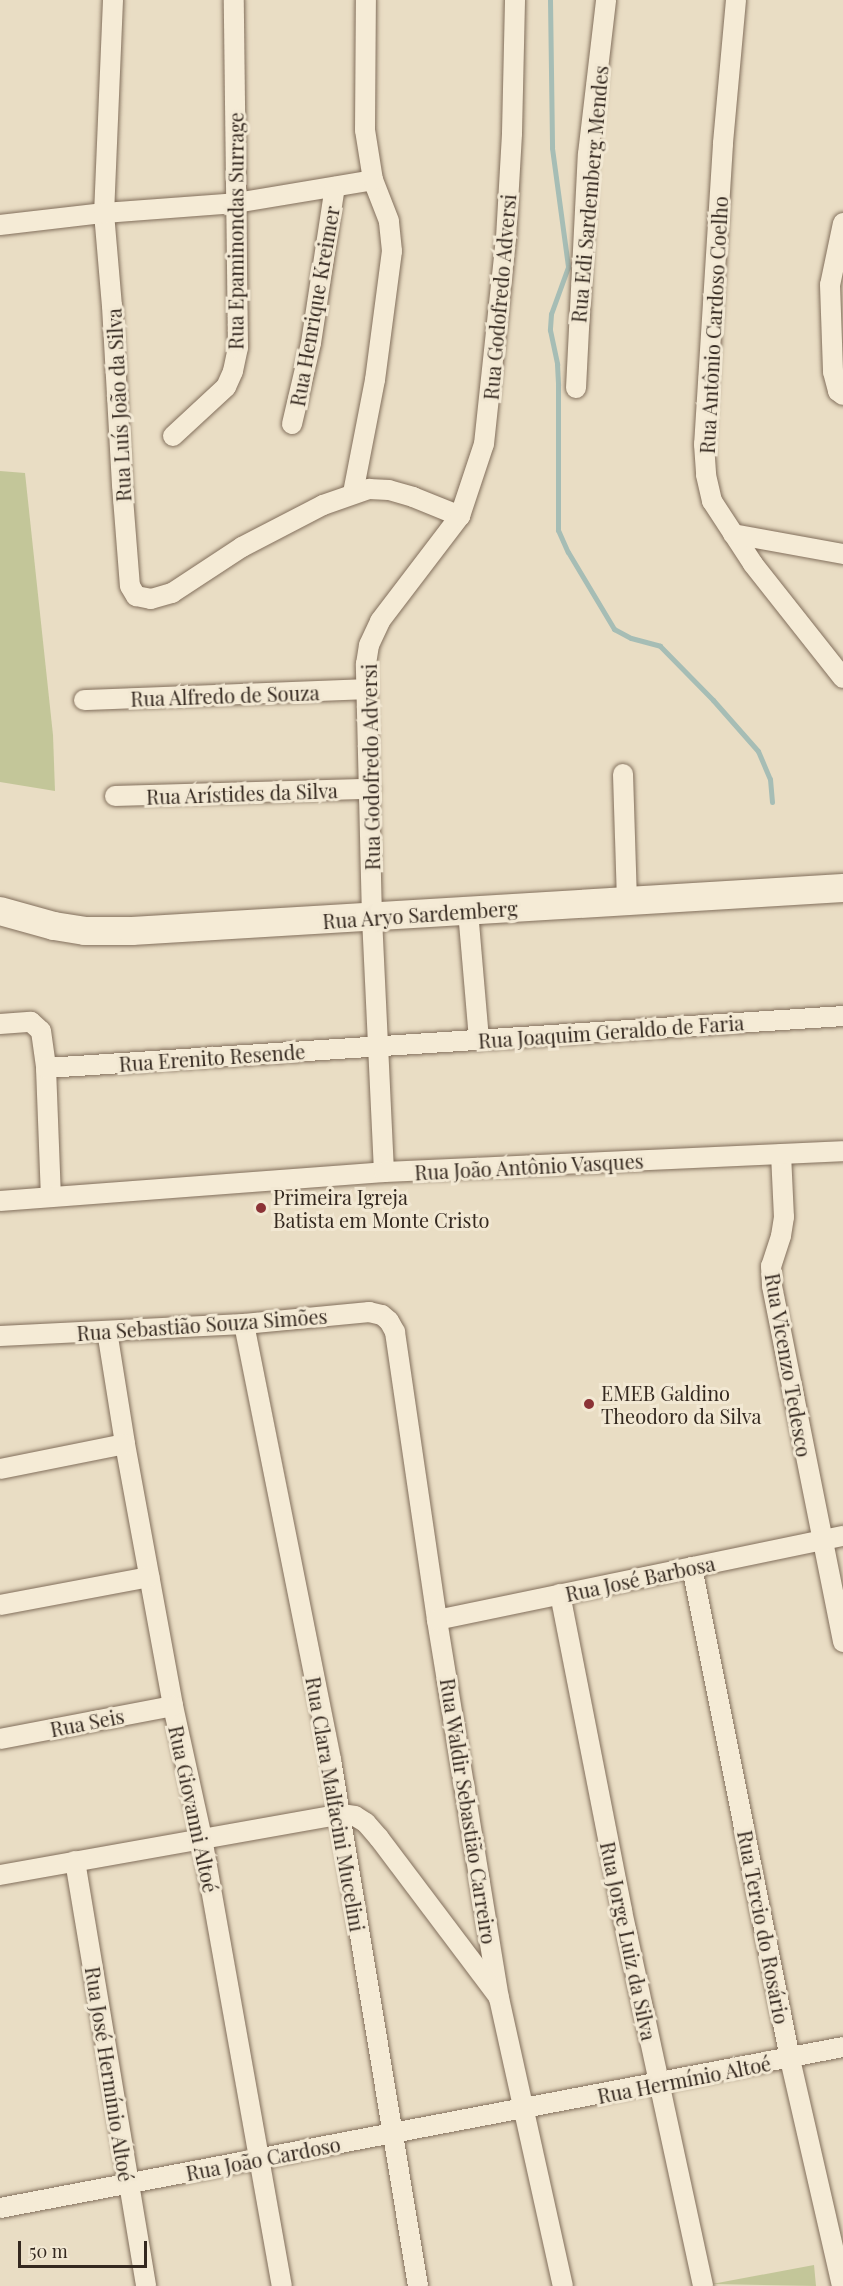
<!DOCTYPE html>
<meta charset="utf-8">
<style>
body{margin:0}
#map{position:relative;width:843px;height:2286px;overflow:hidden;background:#e9ddc4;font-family:"Playfair Display",serif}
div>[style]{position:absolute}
.green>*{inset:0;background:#c3c699}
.stream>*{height:5px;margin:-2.5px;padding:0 2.5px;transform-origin:2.5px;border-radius:2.5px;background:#a6bdb5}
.roads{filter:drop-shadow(0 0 2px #826f5c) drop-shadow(0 0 2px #826f5c)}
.street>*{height:20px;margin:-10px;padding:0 10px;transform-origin:10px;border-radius:10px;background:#f5ebd6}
.secondary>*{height:28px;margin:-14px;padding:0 14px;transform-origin:14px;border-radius:14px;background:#f5ebd6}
.dots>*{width:16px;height:16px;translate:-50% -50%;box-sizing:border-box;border:3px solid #f2e8d3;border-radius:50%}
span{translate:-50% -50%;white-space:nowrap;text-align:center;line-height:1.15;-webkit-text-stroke:6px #f2e8d3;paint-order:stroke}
.street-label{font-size:20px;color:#34281f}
.poi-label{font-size:20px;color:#34281f}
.left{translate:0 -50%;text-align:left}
.scale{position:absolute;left:18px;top:2241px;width:129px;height:27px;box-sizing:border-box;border:3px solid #34281f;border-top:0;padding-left:8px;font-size:18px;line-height:21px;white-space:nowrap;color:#34281f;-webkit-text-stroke:4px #f2e8d3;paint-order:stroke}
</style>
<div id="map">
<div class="green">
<div style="clip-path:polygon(0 471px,25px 473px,53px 735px,55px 791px,0 782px)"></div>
<div style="clip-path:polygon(814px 2265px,816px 2286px,712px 2284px)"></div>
</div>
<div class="stream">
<div style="left:550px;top:0;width:148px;rotate:89.2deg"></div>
<div style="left:552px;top:148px;width:120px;rotate:82.3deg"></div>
<div style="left:568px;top:267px;width:50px;rotate:109.9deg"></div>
<div style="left:551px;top:314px;width:16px;rotate:94deg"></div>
<div style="left:550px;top:330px;width:35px;rotate:78deg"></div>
<div style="left:557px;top:364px;width:21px;rotate:87deg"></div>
<div style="left:558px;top:385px;width:145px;rotate:90deg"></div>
<div style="left:558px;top:530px;width:24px;rotate:66deg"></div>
<div style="left:568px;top:552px;width:90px;rotate:59.1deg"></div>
<div style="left:614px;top:629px;width:19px;rotate:28deg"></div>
<div style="left:631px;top:638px;width:30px;rotate:15deg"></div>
<div style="left:660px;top:646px;width:76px;rotate:45.5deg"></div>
<div style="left:713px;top:700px;width:68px;rotate:48.6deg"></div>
<div style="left:758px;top:751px;width:30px;rotate:67deg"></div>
<div style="left:770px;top:779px;width:23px;rotate:85deg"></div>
</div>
<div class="roads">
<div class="street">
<div style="left:113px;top:0;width:213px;rotate:92.4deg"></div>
<div style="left:104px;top:213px;width:93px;rotate:85.1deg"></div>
<div style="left:112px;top:306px;width:179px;rotate:86.8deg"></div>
<div style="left:122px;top:485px;width:101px;rotate:85.5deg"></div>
<div style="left:130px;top:586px;width:12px;rotate:59deg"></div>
<div style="left:136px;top:596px;width:15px;rotate:11deg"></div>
<div style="left:151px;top:599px;width:22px;rotate:-16deg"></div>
<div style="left:172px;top:593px;width:84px;rotate:-33.3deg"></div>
<div style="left:242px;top:547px;width:91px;rotate:-27.4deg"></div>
<div style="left:323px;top:505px;width:49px;rotate:-19.2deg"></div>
<div style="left:369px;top:489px;width:20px;rotate:3deg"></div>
<div style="left:389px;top:490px;width:25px;rotate:16deg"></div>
<div style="left:413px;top:497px;width:51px;rotate:22deg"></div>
<div style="left:736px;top:0;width:145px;rotate:95.2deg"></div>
<div style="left:723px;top:144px;width:301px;rotate:93.6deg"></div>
<div style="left:704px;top:444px;width:31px;rotate:86deg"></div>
<div style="left:706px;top:475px;width:27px;rotate:77deg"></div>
<div style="left:712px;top:501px;width:75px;rotate:56.9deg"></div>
<div style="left:753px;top:564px;width:145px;rotate:51.7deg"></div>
<div style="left:843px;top:223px;width:63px;rotate:101.8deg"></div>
<div style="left:830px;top:285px;width:87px;rotate:88deg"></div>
<div style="left:833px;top:372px;width:20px;rotate:75deg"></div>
<div style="left:838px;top:391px;width:6px;rotate:39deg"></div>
<div style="left:0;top:225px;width:105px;rotate:-6.6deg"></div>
<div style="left:104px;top:213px;width:132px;rotate:-4.3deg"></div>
<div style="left:236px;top:203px;width:139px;rotate:-9.5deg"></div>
<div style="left:576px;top:388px;width:234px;rotate:-87.1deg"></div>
<div style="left:588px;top:154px;width:155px;rotate:-83.3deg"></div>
<div style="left:292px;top:424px;width:83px;rotate:-76.8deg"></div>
<div style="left:311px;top:343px;width:158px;rotate:-81.3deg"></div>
<div style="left:173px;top:436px;width:72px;rotate:-42.8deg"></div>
<div style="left:226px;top:387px;width:17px;rotate:-66deg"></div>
<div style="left:233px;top:371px;width:24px;rotate:-78deg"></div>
<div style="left:238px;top:348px;width:348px;rotate:-90.7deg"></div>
<div style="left:353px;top:493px;width:115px;rotate:-79deg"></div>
<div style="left:375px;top:380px;width:130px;rotate:-82.5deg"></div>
<div style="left:392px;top:251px;width:30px;rotate:-96deg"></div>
<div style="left:389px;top:221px;width:44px;rotate:-111.3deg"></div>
<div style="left:373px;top:180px;width:51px;rotate:-99.1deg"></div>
<div style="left:365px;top:130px;width:130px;rotate:-89.6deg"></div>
<div style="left:733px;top:534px;width:112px;rotate:10.3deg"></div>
<div style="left:84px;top:700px;width:282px;rotate:-2.2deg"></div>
<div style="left:623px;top:774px;width:125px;rotate:88.2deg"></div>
<div style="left:115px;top:796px;width:255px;rotate:-1.6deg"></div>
<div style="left:468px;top:911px;width:129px;rotate:85.1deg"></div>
<div style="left:0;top:1024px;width:31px;rotate:-4deg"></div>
<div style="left:31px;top:1022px;width:13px;rotate:42deg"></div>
<div style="left:41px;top:1031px;width:37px;rotate:82deg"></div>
<div style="left:46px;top:1068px;width:129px;rotate:87.8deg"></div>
<div style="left:46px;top:1068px;width:799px;rotate:-3.73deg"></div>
<div style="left:781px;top:1154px;width:63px;rotate:87.3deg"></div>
<div style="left:784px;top:1217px;width:19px;rotate:99deg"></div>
<div style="left:781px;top:1236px;width:32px;rotate:108deg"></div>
<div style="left:771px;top:1266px;width:20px;rotate:87deg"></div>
<div style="left:772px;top:1286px;width:363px;rotate:78.7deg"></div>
<div style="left:384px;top:1172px;width:254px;rotate:-92.7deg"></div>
<div style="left:372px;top:918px;width:254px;rotate:-91.4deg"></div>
<div style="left:366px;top:664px;width:19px;rotate:-81deg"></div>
<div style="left:369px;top:645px;width:26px;rotate:-65deg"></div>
<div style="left:380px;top:621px;width:132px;rotate:-52.7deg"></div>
<div style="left:460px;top:516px;width:76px;rotate:-71.6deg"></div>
<div style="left:484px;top:444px;width:207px;rotate:-83.9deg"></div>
<div style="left:506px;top:238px;width:105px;rotate:-86.7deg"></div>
<div style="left:512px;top:133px;width:133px;rotate:-88.7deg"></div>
<div style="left:0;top:1201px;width:385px;rotate:-4.3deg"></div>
<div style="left:384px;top:1172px;width:459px;rotate:-2.6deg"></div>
<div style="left:244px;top:1324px;width:445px;rotate:78.7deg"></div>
<div style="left:331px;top:1760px;width:533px;rotate:80.61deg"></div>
<div style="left:107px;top:1331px;width:114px;rotate:80.9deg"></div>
<div style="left:125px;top:1444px;width:266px;rotate:79.6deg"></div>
<div style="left:173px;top:1706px;width:135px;rotate:77.6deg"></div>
<div style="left:202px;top:1838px;width:455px;rotate:79.9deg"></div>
<div style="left:0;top:1336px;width:244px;rotate:-2.8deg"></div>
<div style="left:244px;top:1324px;width:126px;rotate:-5.5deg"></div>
<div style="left:369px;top:1312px;width:13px;rotate:13deg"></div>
<div style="left:382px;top:1315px;width:9px;rotate:41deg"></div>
<div style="left:389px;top:1321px;width:13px;rotate:61deg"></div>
<div style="left:395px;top:1332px;width:291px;rotate:81.7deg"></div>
<div style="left:437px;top:1620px;width:383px;rotate:80.7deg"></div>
<div style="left:499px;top:1998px;width:295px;rotate:77.5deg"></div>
<div style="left:0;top:1469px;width:127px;rotate:-11.3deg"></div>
<div style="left:692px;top:1567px;width:502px;rotate:78.73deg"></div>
<div style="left:790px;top:2059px;width:233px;rotate:77.1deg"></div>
<div style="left:560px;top:1594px;width:323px;rotate:78.9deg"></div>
<div style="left:622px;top:1911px;width:384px;rotate:77.8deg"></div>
<div style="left:0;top:1605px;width:152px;rotate:-10.6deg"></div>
<div style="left:437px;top:1620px;width:415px;rotate:-11.7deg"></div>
<div style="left:0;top:1739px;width:176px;rotate:-10.8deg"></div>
<div style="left:75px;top:1861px;width:431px;rotate:80.5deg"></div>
<div style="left:0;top:1875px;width:346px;rotate:-10.1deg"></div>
<div style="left:341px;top:1814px;width:14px;rotate:8deg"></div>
<div style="left:355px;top:1816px;width:13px;rotate:32deg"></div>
<div style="left:366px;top:1823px;width:20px;rotate:49deg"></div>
<div style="left:379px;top:1838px;width:198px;rotate:53deg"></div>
<div style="left:0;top:2208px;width:858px;rotate:-10.81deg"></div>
</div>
<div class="secondary">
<div style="left:0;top:911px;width:56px;rotate:15.5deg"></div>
<div style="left:54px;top:926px;width:31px;rotate:9deg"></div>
<div style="left:85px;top:931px;width:47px"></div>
<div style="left:132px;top:931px;width:712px;rotate:-3.46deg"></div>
</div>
</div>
<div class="dots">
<div style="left:261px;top:1208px;background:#8b3236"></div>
<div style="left:589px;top:1404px;background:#8b3236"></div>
</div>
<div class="street-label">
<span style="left:589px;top:194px;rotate:-85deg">Rua Edi Sardemberg Mendes</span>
<span style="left:235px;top:231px;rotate:-90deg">Rua Epaminondas Surrage</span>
<span style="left:499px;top:297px;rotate:-85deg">Rua Godofredo Adversi</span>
<span style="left:314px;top:306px;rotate:-80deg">Rua Henrique Kreimer</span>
<span style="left:713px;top:325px;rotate:-87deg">Rua Antônio Cardoso Coelho</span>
<span style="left:118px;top:405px;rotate:-93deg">Rua Luís João da Silva</span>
<span style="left:225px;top:695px;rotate:-2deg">Rua Alfredo de Souza</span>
<span style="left:370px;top:767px;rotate:-91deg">Rua Godofredo Adversi</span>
<span style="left:242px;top:793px;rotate:-2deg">Rua Arístides da Silva</span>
<span style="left:420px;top:914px;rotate:-4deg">Rua Aryo Sardemberg</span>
<span style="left:611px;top:1031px;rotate:-4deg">Rua Joaquim Geraldo de Faria</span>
<span style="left:212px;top:1057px;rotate:-4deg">Rua Erenito Resende</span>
<span style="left:529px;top:1166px;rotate:-3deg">Rua João Antônio Vasques</span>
<span style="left:202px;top:1324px;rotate:-4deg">Rua Sebastião Souza Simões</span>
<span style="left:789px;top:1365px;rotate:80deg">Rua Vicenzo Tedesco</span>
<span style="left:640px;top:1578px;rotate:-12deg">Rua José Barbosa</span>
<span style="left:87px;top:1722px;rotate:-11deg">Rua Seis</span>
<span style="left:336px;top:1804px;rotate:80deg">Rua Clara Malfacini Mucelini</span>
<span style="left:194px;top:1809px;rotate:78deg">Rua Giovanni Altoé</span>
<span style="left:469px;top:1811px;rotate:81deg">Rua Waldir Sebastião Carreiro</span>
<span style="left:764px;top:1927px;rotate:79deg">Rua Tercio do Rosário</span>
<span style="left:629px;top:1941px;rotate:78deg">Rua Jorge Luiz da Silva</span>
<span style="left:110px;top:2074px;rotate:81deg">Rua José Hermínio Altoé</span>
<span style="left:684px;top:2079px;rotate:-11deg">Rua Hermínio Altoé</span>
<span style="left:263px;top:2158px;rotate:-11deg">Rua João Cardoso</span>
</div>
<div class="poi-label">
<span class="left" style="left:273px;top:1208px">Primeira Igreja<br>Batista em Monte Cristo</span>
<span class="left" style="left:601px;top:1404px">EMEB Galdino<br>Theodoro da Silva</span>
</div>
<div class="scale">50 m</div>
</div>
